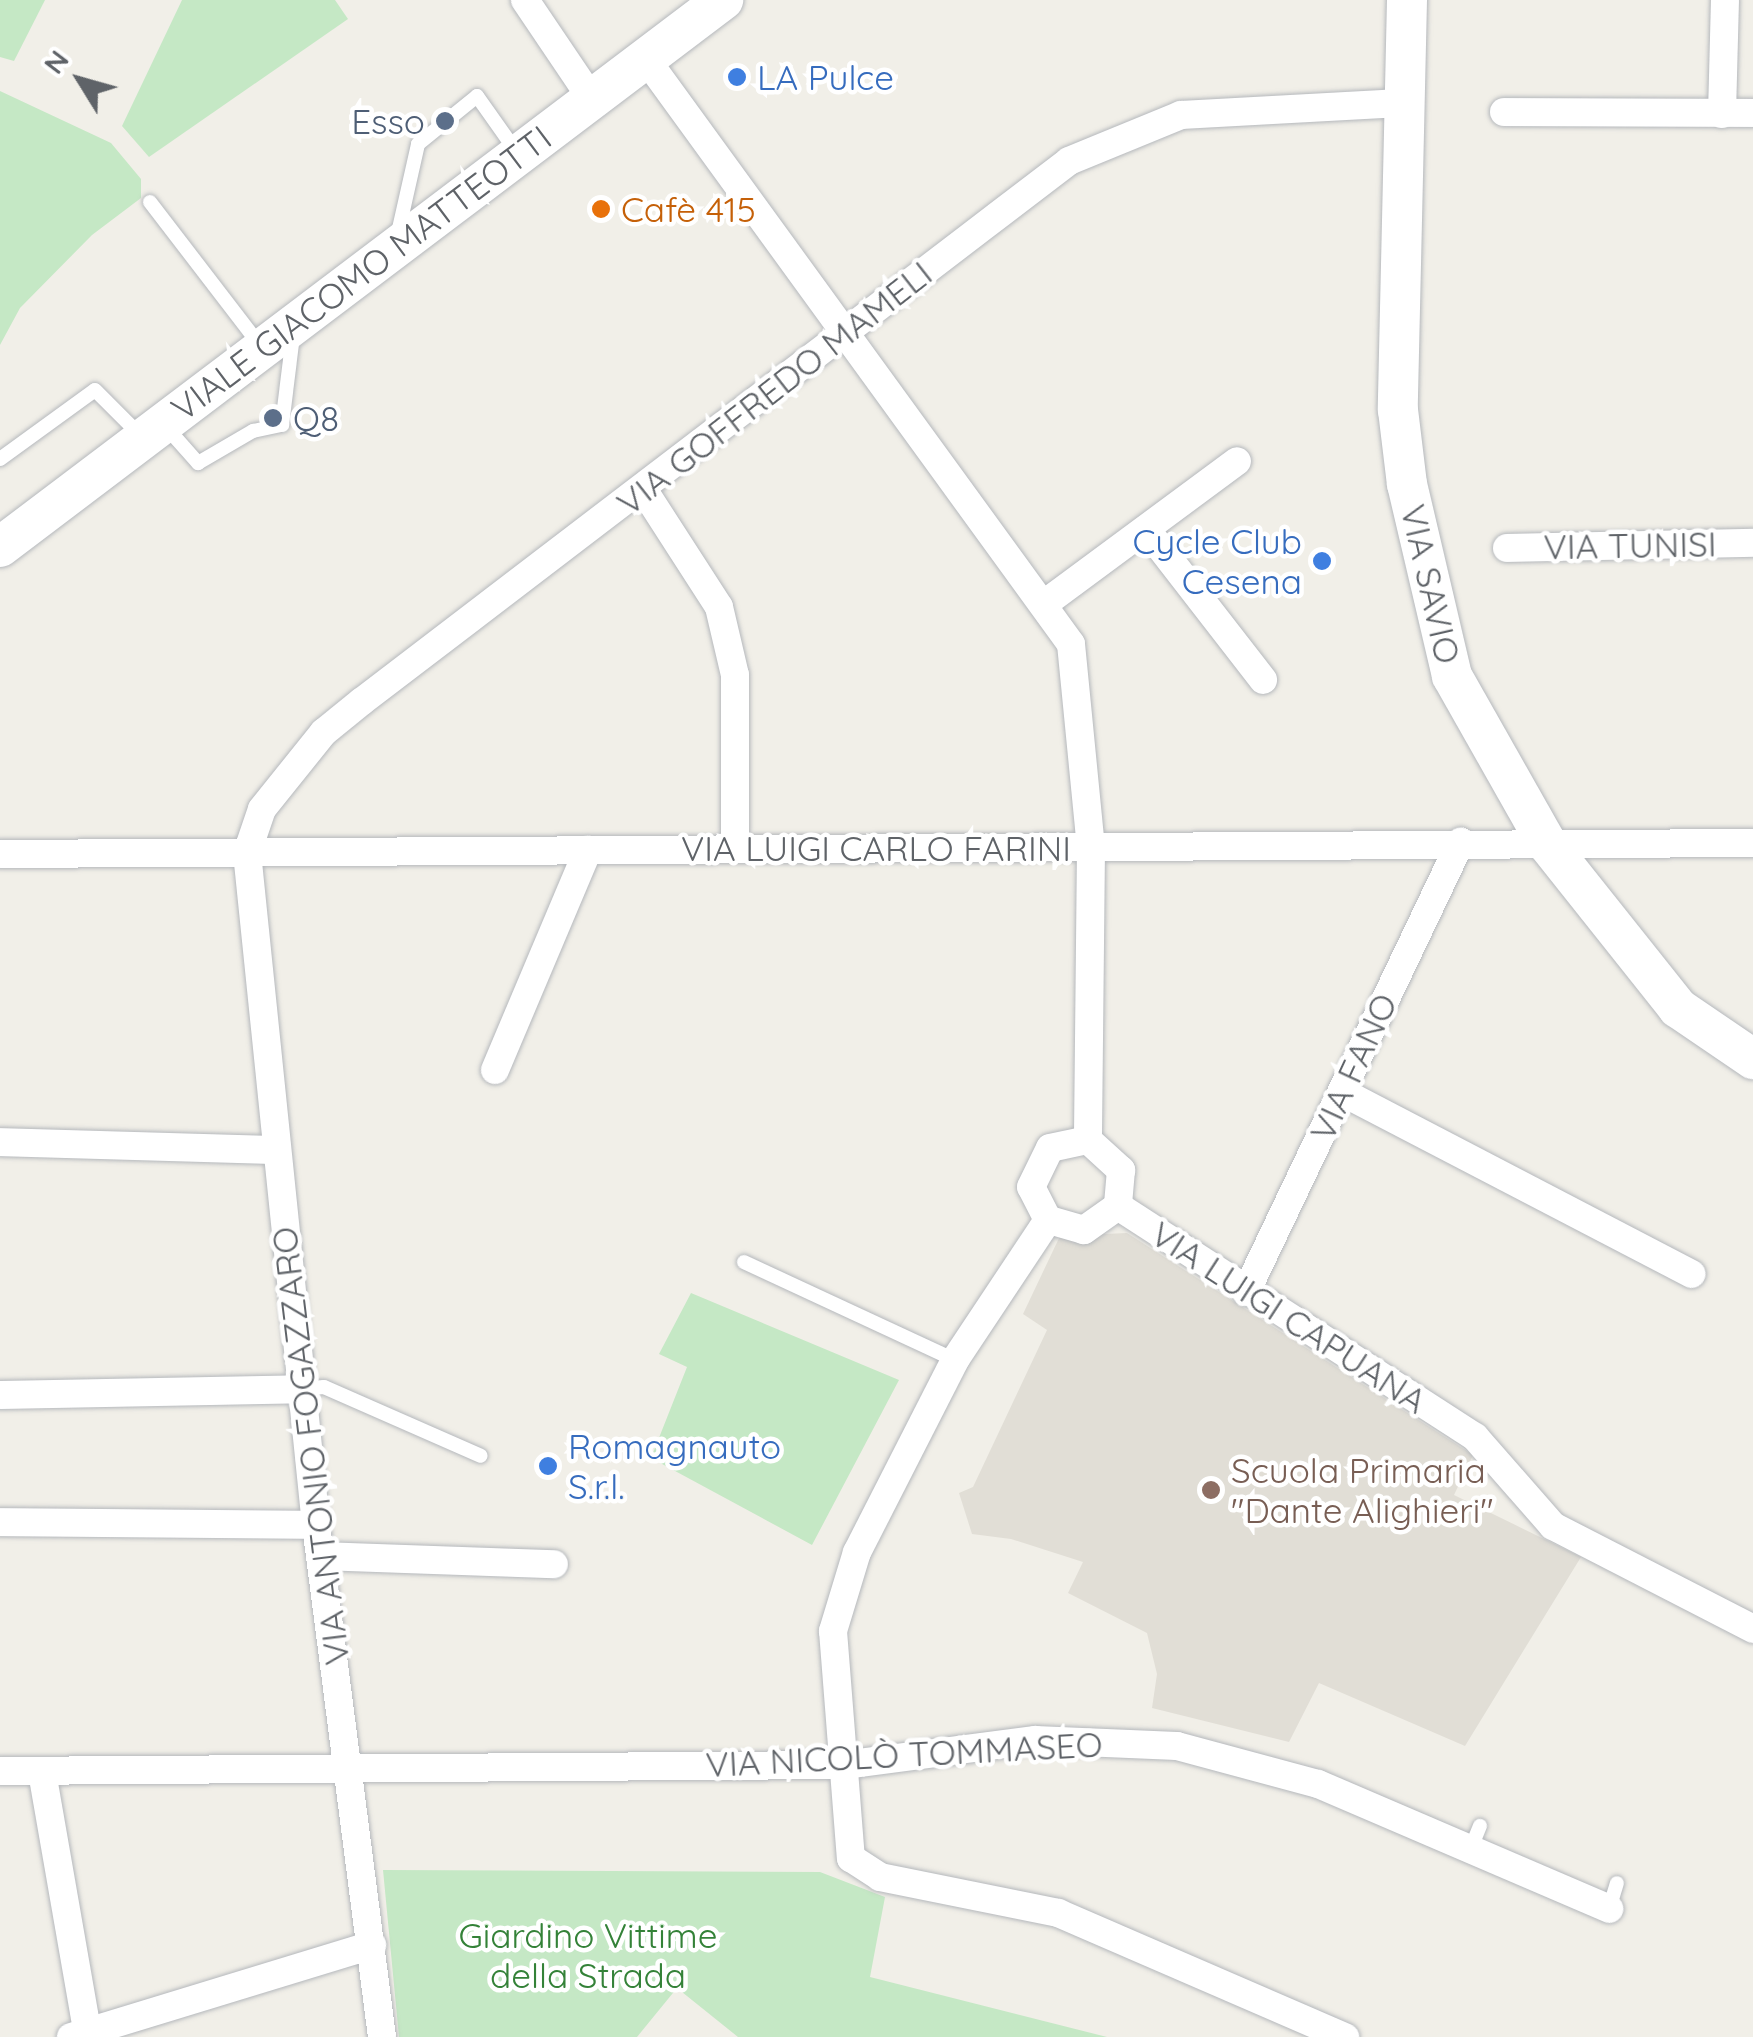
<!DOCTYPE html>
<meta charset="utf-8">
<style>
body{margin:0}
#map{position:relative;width:1753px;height:2037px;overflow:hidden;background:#f1efe8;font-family:Quicksand,sans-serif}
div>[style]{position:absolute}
.education>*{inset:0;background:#e1ded6}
.green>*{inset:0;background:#c5e8c5}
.roads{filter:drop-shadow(0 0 2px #b5b8bc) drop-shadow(0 0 2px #b5b8bc)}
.lane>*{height:14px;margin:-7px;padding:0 7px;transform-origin:7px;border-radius:7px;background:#fff}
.street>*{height:28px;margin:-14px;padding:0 14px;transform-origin:14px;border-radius:14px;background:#fff}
.secondary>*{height:40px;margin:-20px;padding:0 20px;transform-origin:20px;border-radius:20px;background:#fff}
.dots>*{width:28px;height:28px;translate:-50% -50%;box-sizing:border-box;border:5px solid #fff;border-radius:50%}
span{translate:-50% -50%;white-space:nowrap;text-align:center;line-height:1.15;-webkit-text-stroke:9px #fff;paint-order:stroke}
.shop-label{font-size:35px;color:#366cbe}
.left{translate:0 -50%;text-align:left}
.right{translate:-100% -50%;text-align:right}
.service-label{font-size:35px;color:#4e5e75}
.food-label{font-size:35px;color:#c56008}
.street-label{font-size:35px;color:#5f6368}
.education-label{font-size:35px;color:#785e54}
.park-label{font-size:35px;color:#348238}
.north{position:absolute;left:30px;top:30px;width:100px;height:100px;-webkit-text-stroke:8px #fff;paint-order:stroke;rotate:307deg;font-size:28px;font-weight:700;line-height:40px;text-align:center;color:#5f6368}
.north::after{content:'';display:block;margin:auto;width:35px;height:45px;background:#5f6368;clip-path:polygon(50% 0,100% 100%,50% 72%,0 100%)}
</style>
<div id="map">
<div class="education">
<div style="clip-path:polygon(1127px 1233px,1473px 1455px,1454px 1495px,1581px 1557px,1465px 1746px,1319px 1683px,1289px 1742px,1152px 1708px,1157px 1674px,1147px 1633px,1068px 1593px,1083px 1562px,1011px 1539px,972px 1534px,959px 1493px,973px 1487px,1047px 1330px,1023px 1314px,1060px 1236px)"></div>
</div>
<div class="green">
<div style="clip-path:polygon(0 0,45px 0,14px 61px,0 57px)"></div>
<div style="clip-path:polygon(182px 0,335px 0,348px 19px,149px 157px,122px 126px)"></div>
<div style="clip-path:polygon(0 91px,111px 143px,141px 179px,141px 198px,92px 235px,20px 308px,0 345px)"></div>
<div style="clip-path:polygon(691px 1293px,899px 1380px,812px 1545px,651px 1458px,687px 1367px,659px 1354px)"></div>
<div style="clip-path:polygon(383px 1870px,820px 1872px,885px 1897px,870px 1977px,1107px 2037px,738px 2037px,677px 1988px,637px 2037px,399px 2037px)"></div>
</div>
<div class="roads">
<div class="lane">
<div style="left:150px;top:202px;width:179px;rotate:52.5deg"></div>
<div style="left:398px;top:233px;width:91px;rotate:-77.3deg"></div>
<div style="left:418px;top:144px;width:76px;rotate:-39.1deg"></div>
<div style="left:477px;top:96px;width:71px;rotate:54.7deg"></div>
<div style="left:167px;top:428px;width:47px;rotate:48.5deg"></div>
<div style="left:198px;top:463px;width:64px;rotate:-30.2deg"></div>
<div style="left:253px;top:431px;width:30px;rotate:-12deg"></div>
<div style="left:282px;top:425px;width:90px;rotate:-83deg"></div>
<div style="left:0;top:459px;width:117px;rotate:-36deg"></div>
<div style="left:95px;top:390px;width:68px;rotate:45deg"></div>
<div style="left:744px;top:1262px;width:233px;rotate:24.9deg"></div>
<div style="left:301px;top:1389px;width:23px;rotate:-5deg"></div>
<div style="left:324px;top:1387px;width:171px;rotate:23.7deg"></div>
<div style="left:1471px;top:1848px;width:24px;rotate:-68deg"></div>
<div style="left:1609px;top:1909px;width:27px;rotate:-73deg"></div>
</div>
<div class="street">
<div style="left:525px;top:0;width:118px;rotate:56deg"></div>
<div style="left:646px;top:59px;width:723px;rotate:54deg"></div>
<div style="left:1071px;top:644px;width:205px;rotate:84.4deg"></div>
<div style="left:1091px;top:848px;width:292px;rotate:90.6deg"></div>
<div style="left:1504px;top:112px;width:249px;rotate:0.2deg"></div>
<div style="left:1722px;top:114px;width:114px;rotate:-88.5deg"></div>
<div style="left:643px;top:489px;width:140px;rotate:57.2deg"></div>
<div style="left:719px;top:607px;width:70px;rotate:76.8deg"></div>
<div style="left:735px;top:675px;width:170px;rotate:90deg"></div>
<div style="left:1146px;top:529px;width:191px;rotate:52.2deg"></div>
<div style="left:1507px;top:548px;width:246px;rotate:-1.2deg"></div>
<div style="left:1044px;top:604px;width:240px;rotate:-36.5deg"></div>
<div style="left:0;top:854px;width:1753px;rotate:-0.36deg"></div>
<div style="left:495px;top:1070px;width:239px;rotate:-67.1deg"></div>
<div style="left:1342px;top:1092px;width:394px;rotate:27.5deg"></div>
<div style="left:1088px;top:1140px;width:45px;rotate:42.3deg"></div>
<div style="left:1121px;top:1170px;width:36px;rotate:95deg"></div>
<div style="left:1118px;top:1206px;width:42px;rotate:144.8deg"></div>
<div style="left:1084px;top:1230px;width:37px;rotate:-164deg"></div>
<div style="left:1048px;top:1220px;width:37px;rotate:-117deg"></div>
<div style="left:1031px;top:1187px;width:43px;rotate:-64deg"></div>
<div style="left:1050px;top:1148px;width:39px;rotate:-12deg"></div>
<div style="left:0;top:1142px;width:276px;rotate:1.7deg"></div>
<div style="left:1118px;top:1206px;width:425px;rotate:32.9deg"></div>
<div style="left:1475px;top:1437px;width:118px;rotate:48.8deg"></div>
<div style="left:1553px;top:1526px;width:225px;rotate:27.2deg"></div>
<div style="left:1048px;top:1220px;width:168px;rotate:123.6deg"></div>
<div style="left:955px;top:1360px;width:216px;rotate:117deg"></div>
<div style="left:857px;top:1552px;width:83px;rotate:106.9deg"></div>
<div style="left:833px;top:1631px;width:228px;rotate:85.5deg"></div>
<div style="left:851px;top:1858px;width:35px;rotate:33deg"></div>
<div style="left:880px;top:1877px;width:182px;rotate:11.4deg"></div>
<div style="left:1058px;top:1913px;width:313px;rotate:23.4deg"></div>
<div style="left:1246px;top:1292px;width:499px;rotate:-64.5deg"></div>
<div style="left:0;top:1395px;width:301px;rotate:-1.1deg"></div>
<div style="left:0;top:1522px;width:316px;rotate:0.5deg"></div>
<div style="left:320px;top:1556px;width:234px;rotate:2deg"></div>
<div style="left:0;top:1771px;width:844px;rotate:-0.41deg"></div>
<div style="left:844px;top:1765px;width:193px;rotate:-7.5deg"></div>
<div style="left:1035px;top:1740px;width:142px;rotate:2.4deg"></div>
<div style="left:1177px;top:1746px;width:146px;rotate:15.1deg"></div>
<div style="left:1318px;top:1784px;width:317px;rotate:23.2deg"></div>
<div style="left:42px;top:1772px;width:263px;rotate:80.1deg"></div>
<div style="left:71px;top:2037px;width:315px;rotate:-17deg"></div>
<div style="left:382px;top:2037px;width:516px;rotate:-97.35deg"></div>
<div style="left:316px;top:1525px;width:676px;rotate:-95.86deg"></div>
<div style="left:247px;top:853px;width:46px;rotate:-71.2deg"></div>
<div style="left:262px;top:809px;width:99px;rotate:-51.2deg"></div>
<div style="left:324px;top:732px;width:48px;rotate:-39deg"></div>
<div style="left:361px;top:702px;width:891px;rotate:-37.38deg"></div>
<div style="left:1069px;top:161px;width:121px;rotate:-22.3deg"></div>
<div style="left:1181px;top:115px;width:220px;rotate:-3.1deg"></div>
</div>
<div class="secondary">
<div style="left:1407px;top:0;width:410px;rotate:91.3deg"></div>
<div style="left:1398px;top:410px;width:75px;rotate:83.1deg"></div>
<div style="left:1407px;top:484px;width:197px;rotate:76.8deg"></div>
<div style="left:1452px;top:676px;width:191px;rotate:60.5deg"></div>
<div style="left:1546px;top:842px;width:212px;rotate:51.5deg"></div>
<div style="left:1678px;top:1008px;width:91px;rotate:34.2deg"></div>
<div style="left:0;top:547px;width:907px;rotate:-37.11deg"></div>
</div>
</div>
<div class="dots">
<div style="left:737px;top:77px;background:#3f7fe0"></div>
<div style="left:445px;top:121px;background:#5c6f8a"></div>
<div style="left:601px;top:209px;background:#e8710a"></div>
<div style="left:273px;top:418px;background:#5c6f8a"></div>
<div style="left:1322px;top:561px;background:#3f7fe0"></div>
<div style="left:548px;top:1466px;background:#3f7fe0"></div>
<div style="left:1211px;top:1490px;background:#8d6e63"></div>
</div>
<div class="shop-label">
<span class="left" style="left:757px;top:77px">LA Pulce</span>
<span class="right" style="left:1302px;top:561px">Cycle Club<br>Cesena</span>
<span class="left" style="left:568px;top:1466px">Romagnauto<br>S.r.l.</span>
</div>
<div class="service-label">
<span class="right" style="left:425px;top:121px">Esso</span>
<span class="left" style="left:293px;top:418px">Q8</span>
</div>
<div class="food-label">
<span class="left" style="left:621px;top:209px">Cafè 415</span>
</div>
<div class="street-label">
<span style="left:361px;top:273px;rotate:-37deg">VIALE GIACOMO MATTEOTTI</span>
<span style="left:774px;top:388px;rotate:-38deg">VIA GOFFREDO MAMELI</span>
<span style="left:1630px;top:545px;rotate:-1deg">VIA TUNISI</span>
<span style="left:1431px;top:584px;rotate:77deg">VIA SAVIO</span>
<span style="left:876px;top:848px">VIA LUIGI CARLO FARINI</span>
<span style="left:1353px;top:1067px;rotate:-65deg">VIA FANO</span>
<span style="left:1289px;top:1317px;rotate:33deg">VIA LUIGI CAPUANA</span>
<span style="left:310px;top:1446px;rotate:-97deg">VIA ANTONIO FOGAZZARO</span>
<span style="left:904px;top:1754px;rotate:-3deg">VIA NICOLÒ TOMMASEO</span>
</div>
<div class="education-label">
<span class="left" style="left:1231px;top:1490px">Scuola Primaria<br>"Dante Alighieri"</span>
</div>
<div class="park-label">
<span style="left:588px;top:1955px">Giardino Vittime<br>della Strada</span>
</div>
<div class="north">N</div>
</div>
